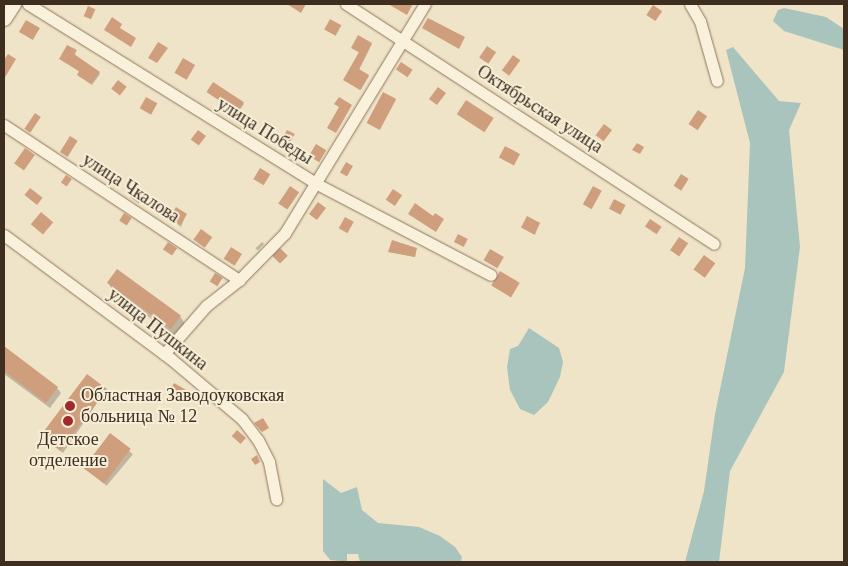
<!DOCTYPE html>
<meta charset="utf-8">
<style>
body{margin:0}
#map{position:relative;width:848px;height:566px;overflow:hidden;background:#f0e4c8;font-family:"Times New Roman",serif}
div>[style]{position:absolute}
.water>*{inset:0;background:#a9c4bc}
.shadow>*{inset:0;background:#0003;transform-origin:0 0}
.building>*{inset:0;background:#cf9f7d;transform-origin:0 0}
.roads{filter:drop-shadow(0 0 1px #8d765c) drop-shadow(0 0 1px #8d765c)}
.street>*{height:11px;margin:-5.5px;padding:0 5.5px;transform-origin:5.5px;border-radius:5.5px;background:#faf1dc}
.secondary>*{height:16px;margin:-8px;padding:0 8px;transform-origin:8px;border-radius:8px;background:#faf1dc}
.dots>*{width:14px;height:14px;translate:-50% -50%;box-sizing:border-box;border:2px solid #f7eed8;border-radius:50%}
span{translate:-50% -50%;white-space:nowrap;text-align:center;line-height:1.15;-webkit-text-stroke:4px #f7eed8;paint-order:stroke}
.street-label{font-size:18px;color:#3d2e20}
.poi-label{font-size:18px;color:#3d2e20}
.left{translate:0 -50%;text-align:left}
.frame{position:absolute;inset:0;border:5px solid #3d2e20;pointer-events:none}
</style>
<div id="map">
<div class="water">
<div style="clip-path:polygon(784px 8px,826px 17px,844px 29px,844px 50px,784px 31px,773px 21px,778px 10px)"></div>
<div style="clip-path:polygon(733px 47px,779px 101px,801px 103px,789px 130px,800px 247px,784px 372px,730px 471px,719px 562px,685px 562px,704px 491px,715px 414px,745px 268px,750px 143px,726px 50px)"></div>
<div style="clip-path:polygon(529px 328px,559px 348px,563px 362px,560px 377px,548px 402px,534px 415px,520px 409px,510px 390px,507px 367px,510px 349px,518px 346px)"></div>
<div style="clip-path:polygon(323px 479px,341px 493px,357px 487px,362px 510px,378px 523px,419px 527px,440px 536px,455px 547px,462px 557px,461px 562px,360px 562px,358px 554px,347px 554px,347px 562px,330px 560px,323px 551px)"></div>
</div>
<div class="shadow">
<div style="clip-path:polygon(372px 44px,359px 70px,369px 76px,361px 90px,345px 80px,360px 53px,353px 49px)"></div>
<div style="clip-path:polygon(76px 51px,75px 56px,100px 74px,92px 85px,79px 76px,80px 72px,60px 59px)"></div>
<div style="clip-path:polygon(208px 93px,243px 103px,244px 104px,238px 112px)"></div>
<div style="clip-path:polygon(186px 215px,181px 227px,170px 218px)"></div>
<div style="clip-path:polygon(539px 224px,535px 235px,523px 227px)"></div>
<div style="left:262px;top:242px;width:3px;height:9px;rotate:45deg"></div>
<div style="clip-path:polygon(416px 249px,415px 257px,390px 252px)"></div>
<div style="clip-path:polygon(108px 283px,180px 316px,185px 324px,176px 337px,113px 291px)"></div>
<div style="clip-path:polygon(4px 348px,57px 388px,61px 393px,50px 408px,4px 374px)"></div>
<div style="clip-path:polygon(106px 390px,63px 453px,44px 439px,42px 436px)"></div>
<div style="left:110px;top:435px;width:30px;height:41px;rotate:40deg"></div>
</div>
<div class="building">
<div style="clip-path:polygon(287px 4px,306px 4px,301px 13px)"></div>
<div style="clip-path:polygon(388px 4px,413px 4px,407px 15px)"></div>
<div style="left:653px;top:5px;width:11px;height:12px;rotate:34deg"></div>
<div style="left:88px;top:6px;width:8px;height:11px;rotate:23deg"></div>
<div style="clip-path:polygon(112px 17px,122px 24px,120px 28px,136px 38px,131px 47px,104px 30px)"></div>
<div style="clip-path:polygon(428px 18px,465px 37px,459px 49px,422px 28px)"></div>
<div style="left:330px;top:19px;width:13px;height:12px;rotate:29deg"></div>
<div style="left:26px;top:20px;width:16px;height:14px;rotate:30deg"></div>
<div style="clip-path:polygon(358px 35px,372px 43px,359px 69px,369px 75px,360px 90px,343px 80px,359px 52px,351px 48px)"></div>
<div style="clip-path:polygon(158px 42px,168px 48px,157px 63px,148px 58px)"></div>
<div style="clip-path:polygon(67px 45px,77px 50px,74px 54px,100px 72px,91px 84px,77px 75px,79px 71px,59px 59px)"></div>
<div style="left:487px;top:46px;width:11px;height:14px;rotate:34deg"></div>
<div style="clip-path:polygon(8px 54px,16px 59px,4px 79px,4px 60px)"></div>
<div style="left:513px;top:55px;width:9px;height:19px;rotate:36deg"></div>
<div style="left:183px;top:58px;width:14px;height:17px;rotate:30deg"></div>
<div style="left:401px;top:62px;width:14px;height:9px;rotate:34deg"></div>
<div style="left:118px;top:80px;width:11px;height:11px;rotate:38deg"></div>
<div style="left:213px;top:82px;width:37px;height:12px;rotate:33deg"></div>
<div style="left:438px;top:87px;width:10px;height:15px;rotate:37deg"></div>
<div style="left:383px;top:92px;width:15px;height:35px;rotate:28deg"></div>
<div style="left:146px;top:97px;width:13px;height:13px;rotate:29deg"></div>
<div style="clip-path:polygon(339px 97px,352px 105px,336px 133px,327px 128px,339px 107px,334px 104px)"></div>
<div style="left:466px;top:100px;width:33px;height:17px;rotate:33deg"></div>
<div style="left:698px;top:110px;width:11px;height:17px;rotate:34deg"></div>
<div style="left:35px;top:113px;width:7px;height:19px;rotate:34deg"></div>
<div style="left:604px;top:124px;width:10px;height:14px;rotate:37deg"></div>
<div style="left:198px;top:130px;width:10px;height:12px;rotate:37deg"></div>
<div style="clip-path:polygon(287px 130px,295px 134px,290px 142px,283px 137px)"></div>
<div style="left:70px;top:136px;width:9px;height:19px;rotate:32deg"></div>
<div style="clip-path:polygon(637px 143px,644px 147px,640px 154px,632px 150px)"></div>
<div style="left:316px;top:144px;width:12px;height:14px;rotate:31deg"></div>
<div style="left:505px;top:146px;width:17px;height:13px;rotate:28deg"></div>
<div style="left:25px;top:148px;width:12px;height:19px;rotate:35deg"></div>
<div style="left:346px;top:162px;width:8px;height:12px;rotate:30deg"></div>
<div style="left:260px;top:168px;width:12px;height:13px;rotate:31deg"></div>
<div style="left:108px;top:171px;width:7px;height:9px;rotate:34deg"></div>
<div style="left:681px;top:174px;width:9px;height:14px;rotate:32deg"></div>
<div style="left:66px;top:175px;width:7px;height:9px;rotate:34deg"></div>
<div style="left:290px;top:186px;width:11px;height:21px;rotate:34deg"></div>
<div style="left:593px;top:186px;width:10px;height:21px;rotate:29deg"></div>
<div style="left:30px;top:188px;width:16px;height:9px;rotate:38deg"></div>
<div style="left:138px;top:188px;width:10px;height:12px;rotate:37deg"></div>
<div style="left:393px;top:189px;width:11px;height:13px;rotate:34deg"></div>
<div style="left:614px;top:199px;width:13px;height:11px;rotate:27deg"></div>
<div style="left:318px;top:202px;width:10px;height:15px;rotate:37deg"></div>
<div style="clip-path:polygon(415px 203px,433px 216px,435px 213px,444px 219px,436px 232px,408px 214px)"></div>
<div style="left:176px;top:207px;width:13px;height:13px;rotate:32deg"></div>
<div style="left:41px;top:212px;width:16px;height:16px;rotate:40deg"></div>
<div style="left:124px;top:213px;width:9px;height:9px;rotate:32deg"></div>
<div style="left:527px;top:216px;width:15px;height:13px;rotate:28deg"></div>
<div style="left:345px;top:217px;width:10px;height:13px;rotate:29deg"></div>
<div style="left:650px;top:219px;width:14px;height:9px;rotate:34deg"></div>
<div style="left:201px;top:229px;width:14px;height:13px;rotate:36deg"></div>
<div style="left:458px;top:234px;width:11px;height:9px;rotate:27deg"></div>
<div style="left:679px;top:237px;width:11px;height:16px;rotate:34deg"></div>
<div style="clip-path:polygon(392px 240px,417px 248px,415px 257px,388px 252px)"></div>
<div style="left:168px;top:242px;width:11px;height:9px;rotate:34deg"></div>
<div style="left:231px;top:247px;width:13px;height:14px;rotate:32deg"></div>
<div style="left:280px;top:248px;width:11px;height:11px;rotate:45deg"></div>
<div style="left:490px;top:249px;width:16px;height:13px;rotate:30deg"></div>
<div style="left:704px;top:255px;width:14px;height:18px;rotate:36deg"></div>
<div style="left:117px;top:269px;width:79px;height:17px;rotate:36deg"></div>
<div style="left:500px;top:271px;width:23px;height:17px;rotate:31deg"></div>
<div style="left:215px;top:273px;width:9px;height:10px;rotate:32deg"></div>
<div style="clip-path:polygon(4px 346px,58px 387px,46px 403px,4px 371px)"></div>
<div style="left:87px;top:374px;width:25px;height:77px;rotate:37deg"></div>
<div style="left:174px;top:383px;width:14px;height:15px;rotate:30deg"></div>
<div style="clip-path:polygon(263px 418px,269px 428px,262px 432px,254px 423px)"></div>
<div style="left:237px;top:430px;width:12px;height:8px;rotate:42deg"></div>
<div style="left:110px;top:433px;width:26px;height:44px;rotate:37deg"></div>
<div style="clip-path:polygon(257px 455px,260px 462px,255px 465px,251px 459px)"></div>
</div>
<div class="roads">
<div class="street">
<div style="left:28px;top:4px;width:340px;rotate:31.9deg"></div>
<div style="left:317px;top:184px;width:196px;rotate:27.6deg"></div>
<div style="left:346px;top:4px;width:439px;rotate:33.1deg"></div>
<div style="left:690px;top:4px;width:20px;rotate:60deg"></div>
<div style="left:700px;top:21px;width:62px;rotate:74.2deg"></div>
<div style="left:4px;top:125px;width:282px;rotate:33.4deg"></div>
<div style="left:4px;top:235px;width:208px;rotate:36.6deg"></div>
<div style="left:171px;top:359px;width:93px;rotate:40.2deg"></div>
<div style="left:242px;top:419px;width:26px;rotate:53deg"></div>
<div style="left:258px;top:440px;width:25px;rotate:63deg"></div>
<div style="left:269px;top:462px;width:38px;rotate:79deg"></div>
<div style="left:164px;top:354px;width:64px;rotate:-48.8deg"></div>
<div style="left:206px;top:306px;width:42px;rotate:-38.2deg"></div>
<div style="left:239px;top:280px;width:66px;rotate:-45.6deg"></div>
<div style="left:285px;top:233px;width:268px;rotate:-58.6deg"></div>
</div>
<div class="secondary">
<div style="left:4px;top:18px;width:17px;rotate:-57deg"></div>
</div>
</div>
<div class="dots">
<div style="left:70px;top:406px;background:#9e2a2b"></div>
<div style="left:68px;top:421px;background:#9e2a2b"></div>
</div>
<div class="street-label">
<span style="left:540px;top:109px;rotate:33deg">Октябрьская улица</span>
<span style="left:265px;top:131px;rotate:32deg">улица Победы</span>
<span style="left:131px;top:188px;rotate:33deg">улица Чкалова</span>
<span style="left:158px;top:329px;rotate:38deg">улица Пушкина</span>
</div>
<div class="poi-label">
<span class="left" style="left:81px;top:406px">Областная Заводоуковская<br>больница № 12</span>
<span style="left:68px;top:450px">Детское<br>отделение</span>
</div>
<div class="frame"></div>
</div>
